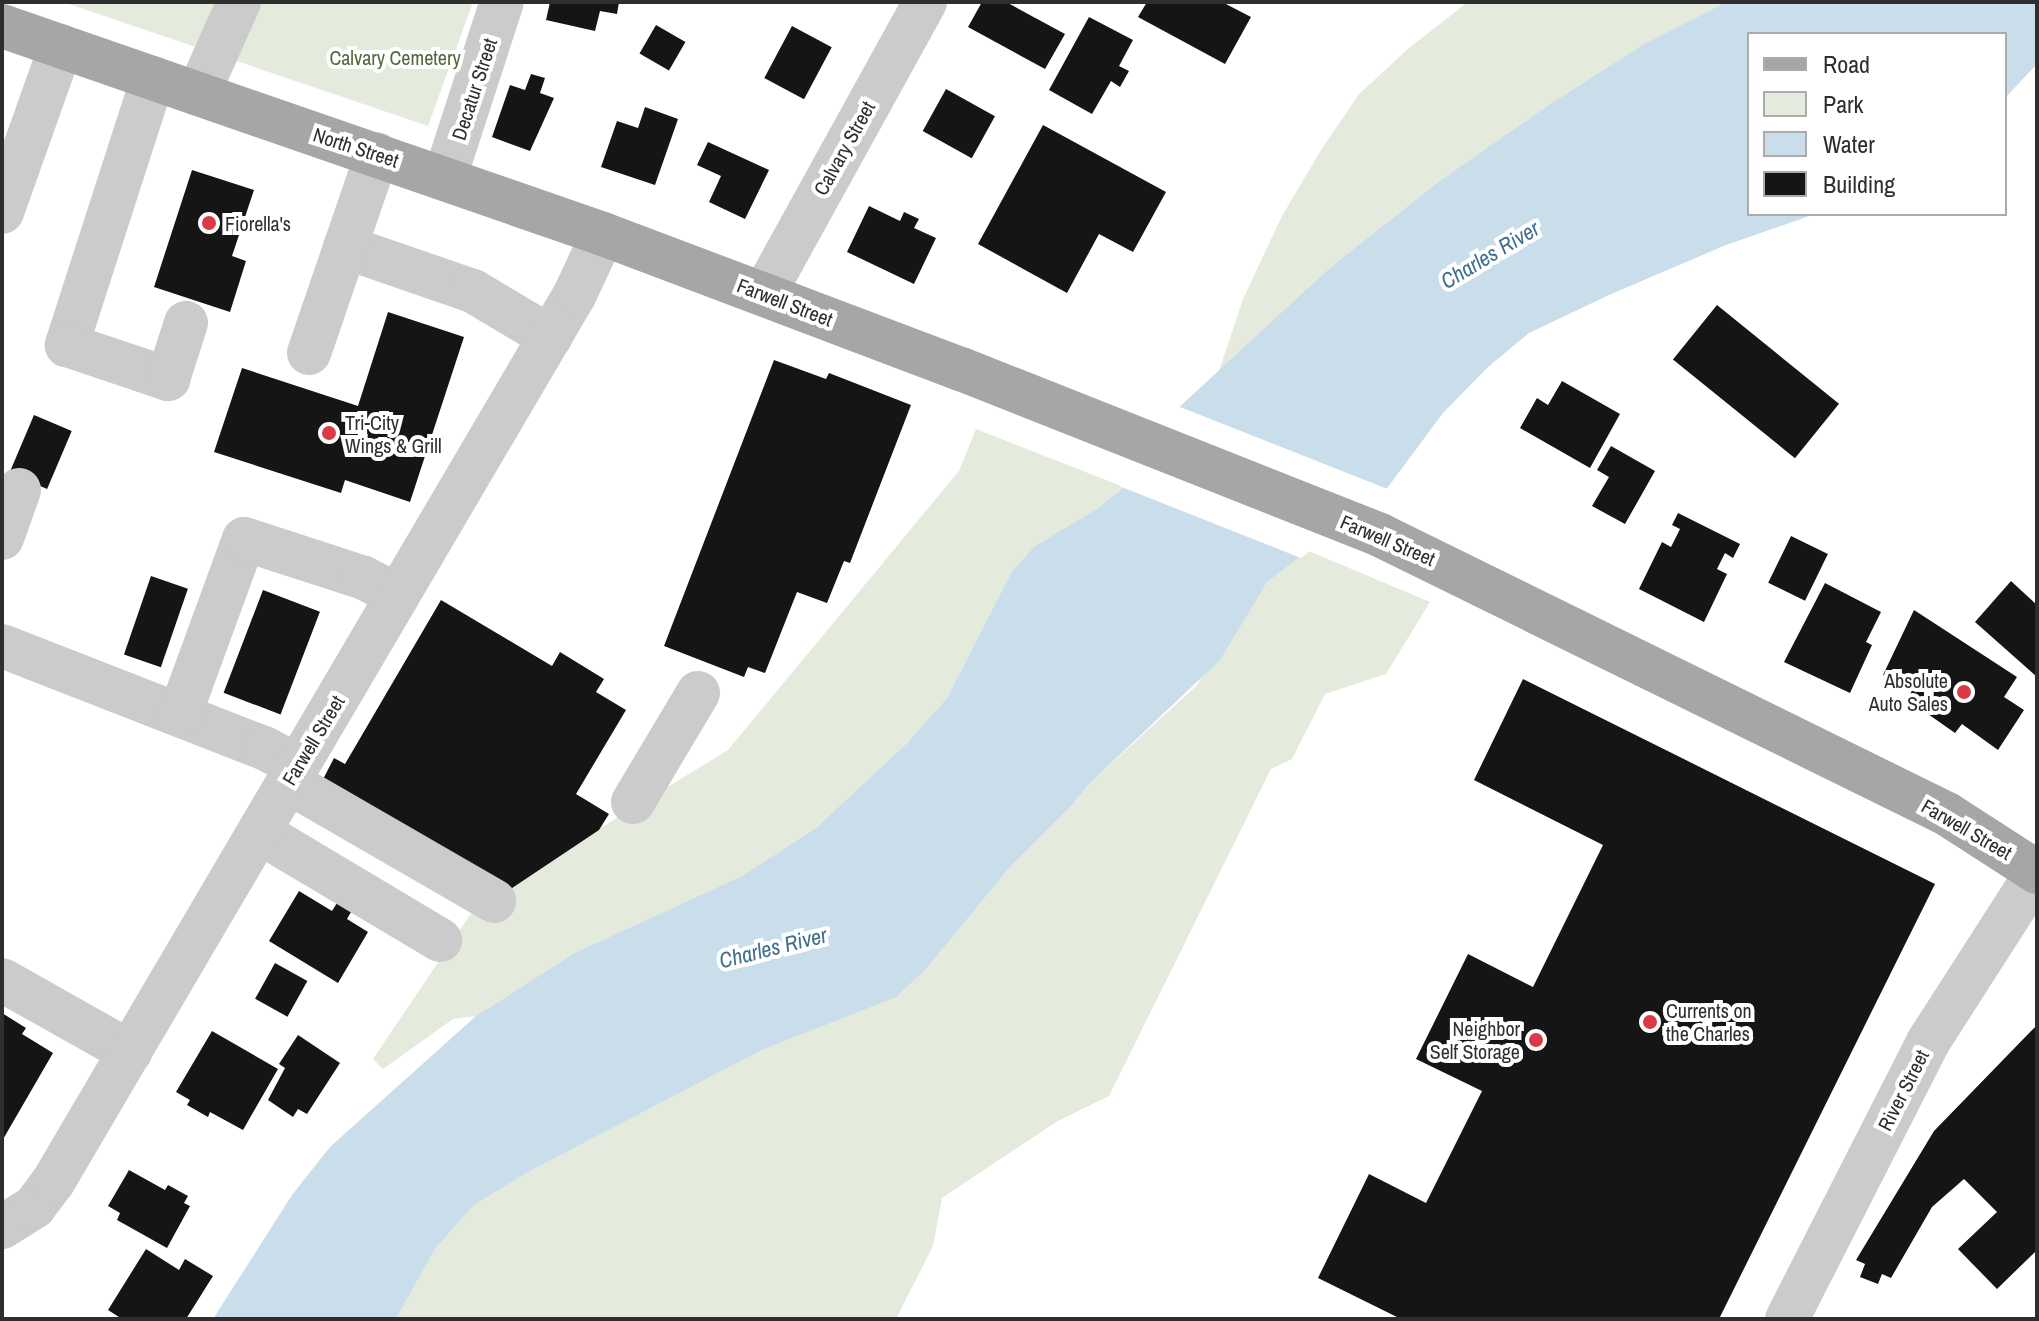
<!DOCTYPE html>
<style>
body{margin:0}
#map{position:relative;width:2039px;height:1321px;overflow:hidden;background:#fff;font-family:"Archivo Narrow",sans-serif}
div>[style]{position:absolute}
.green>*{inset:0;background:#e4ebdc}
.water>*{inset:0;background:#c9ddea}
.pier>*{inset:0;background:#fff}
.building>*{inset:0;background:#151515;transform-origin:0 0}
.minor>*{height:44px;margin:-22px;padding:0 22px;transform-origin:22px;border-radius:22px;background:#cbcbcb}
.major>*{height:44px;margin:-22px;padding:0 22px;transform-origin:22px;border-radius:22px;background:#a6a6a6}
.dots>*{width:22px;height:22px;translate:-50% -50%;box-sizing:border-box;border:4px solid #fff;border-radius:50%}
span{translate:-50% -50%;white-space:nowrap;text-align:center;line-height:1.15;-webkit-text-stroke:8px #fff;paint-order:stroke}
.park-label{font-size:20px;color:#51673d}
.street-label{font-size:20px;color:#2e2e2e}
.poi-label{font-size:20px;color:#2e2e2e}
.left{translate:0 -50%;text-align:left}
.right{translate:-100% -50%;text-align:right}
.water-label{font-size:22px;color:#406f8c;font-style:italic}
.frame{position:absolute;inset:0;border:4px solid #2e2e2e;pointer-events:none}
.legend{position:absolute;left:1747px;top:32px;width:260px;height:184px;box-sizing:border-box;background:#fff;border:2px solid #ababab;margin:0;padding:10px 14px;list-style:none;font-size:24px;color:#2e2e2e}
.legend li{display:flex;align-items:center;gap:16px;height:40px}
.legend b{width:40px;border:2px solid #ababab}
</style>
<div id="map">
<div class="green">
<div style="clip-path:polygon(63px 2px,473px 2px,428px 126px)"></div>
<div style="clip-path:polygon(1468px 2px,1726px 2px,1646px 43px,1437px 183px,1332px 266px,1218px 374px,1243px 299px,1282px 216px,1321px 150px,1359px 94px,1409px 48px)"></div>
<div style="clip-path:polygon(976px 429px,1124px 487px,1098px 508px,1035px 546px,1012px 571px,947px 698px,906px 744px,816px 828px,742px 876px,574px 953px,476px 1016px,453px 1019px,383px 1069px,373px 1059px,478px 903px,728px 750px,959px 471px)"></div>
<div style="clip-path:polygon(1304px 549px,1430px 602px,1386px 674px,1325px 694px,1292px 759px,1271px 769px,1109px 1096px,1056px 1122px,942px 1198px,933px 1246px,896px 1319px,396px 1319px,435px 1249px,474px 1205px,532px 1170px,762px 1050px,896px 996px,927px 968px,1010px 867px,1072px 805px,1089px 784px,1196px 686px,1267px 582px)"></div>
</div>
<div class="water">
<div style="clip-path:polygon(1726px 2px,2037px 2px,2037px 64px,2005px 98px,2005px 34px,1749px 34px,1749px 214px,1815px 214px,1726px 245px,1609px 295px,1529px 333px,1488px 367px,1443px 413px,1388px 487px,1267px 582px,1220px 660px,1089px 784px,1072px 805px,1010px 867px,927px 968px,896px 997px,762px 1050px,532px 1170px,474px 1205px,435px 1249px,396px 1319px,213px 1319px,292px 1195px,330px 1147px,476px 1016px,574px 953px,742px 876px,816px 828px,906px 744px,947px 698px,1012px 571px,1035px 546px,1098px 508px,1124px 487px,1176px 410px,1332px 266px,1437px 183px,1549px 105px,1646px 43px)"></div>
</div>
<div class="pier">
<div style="clip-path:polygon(1175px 405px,1390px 490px,1301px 558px,1119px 486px)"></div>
</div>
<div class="building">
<div style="clip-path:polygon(550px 2px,619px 2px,617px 14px,600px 11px,595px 31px,546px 20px)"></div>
<div style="clip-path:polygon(982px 2px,1006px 2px,1065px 34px,1045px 69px,968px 27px)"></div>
<div style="clip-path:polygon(1147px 2px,1222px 2px,1251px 17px,1225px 64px,1138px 17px)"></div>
<div style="clip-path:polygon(1089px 17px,1133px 40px,1119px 66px,1129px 71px,1120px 87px,1111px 81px,1092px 114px,1049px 90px)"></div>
<div style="left:656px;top:25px;width:34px;height:33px;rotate:30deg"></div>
<div style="left:792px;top:26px;width:45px;height:59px;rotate:28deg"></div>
<div style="clip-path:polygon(531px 74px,545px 78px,540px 93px,554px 98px,530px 151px,492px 137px,510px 85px,525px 90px)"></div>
<div style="left:946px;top:89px;width:56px;height:48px;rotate:29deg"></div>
<div style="clip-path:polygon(645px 107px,678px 119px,655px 185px,601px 167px,617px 121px,638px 128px)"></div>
<div style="clip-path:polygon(1043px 125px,1166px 192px,1133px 252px,1099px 234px,1067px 293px,978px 244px)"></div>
<div style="clip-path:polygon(708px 142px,769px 170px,745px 219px,709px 202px,721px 176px,697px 165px)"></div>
<div style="clip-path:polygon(192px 170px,254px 190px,232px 256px,246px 261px,230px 312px,154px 287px)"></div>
<div style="clip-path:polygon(869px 206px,900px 221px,904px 212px,919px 219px,914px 228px,936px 238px,914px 284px,847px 252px)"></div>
<div style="left:1717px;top:305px;width:157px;height:70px;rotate:39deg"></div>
<div style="clip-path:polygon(388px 312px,464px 337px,410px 502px,345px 480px,341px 493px,214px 452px,242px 368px,358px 406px)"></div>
<div style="clip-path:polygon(774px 360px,826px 379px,829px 373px,911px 405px,850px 563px,844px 561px,827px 603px,797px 592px,765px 673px,748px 667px,744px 677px,664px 646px)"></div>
<div style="clip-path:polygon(1562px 381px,1620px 414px,1590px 468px,1520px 428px,1537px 398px,1548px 405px)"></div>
<div style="left:34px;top:415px;width:41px;height:63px;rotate:23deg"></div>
<div style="clip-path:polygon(1611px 446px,1655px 471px,1625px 524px,1592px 506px,1609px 477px,1597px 470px)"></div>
<div style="clip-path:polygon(1678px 513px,1740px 544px,1733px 558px,1725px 553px,1717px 569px,1727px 574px,1704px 622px,1639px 589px,1662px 542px,1671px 547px,1680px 529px,1672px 525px)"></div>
<div style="left:1791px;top:536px;width:41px;height:52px;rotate:26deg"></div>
<div style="left:151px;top:576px;width:39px;height:83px;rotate:19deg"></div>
<div style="clip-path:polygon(2011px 581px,2037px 605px,2037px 677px,1975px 622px)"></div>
<div style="clip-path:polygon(1825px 583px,1881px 612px,1866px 642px,1872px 645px,1850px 693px,1784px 662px)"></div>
<div style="left:263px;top:590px;width:61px;height:110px;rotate:21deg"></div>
<div style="clip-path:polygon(441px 600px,552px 666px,560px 652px,604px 679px,596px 692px,626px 710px,576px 794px,609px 814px,599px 830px,503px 894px,319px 787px,334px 758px,345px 764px)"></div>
<div style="clip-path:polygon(1914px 610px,2017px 677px,2004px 697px,2024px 710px,1998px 750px,1962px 724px,1955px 733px,1908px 700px,1913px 687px,1883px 675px)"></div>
<div style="clip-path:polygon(1523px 679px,1935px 884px,1719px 1319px,1401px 1319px,1318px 1278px,1369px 1174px,1426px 1203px,1482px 1091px,1416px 1059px,1468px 954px,1533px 987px,1603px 845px,1474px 780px)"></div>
<div style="clip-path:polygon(299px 891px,332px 911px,340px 898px,354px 907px,347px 919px,368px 932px,338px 983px,269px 941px)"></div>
<div style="left:275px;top:963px;width:37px;height:41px;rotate:29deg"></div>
<div style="clip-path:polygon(2px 1013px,26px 1028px,22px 1034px,53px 1053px,2px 1141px)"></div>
<div style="clip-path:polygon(2037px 1025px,2037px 1250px,1997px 1289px,1958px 1249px,1997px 1212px,1964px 1179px,1932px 1207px,1891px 1278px,1882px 1274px,1878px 1284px,1860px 1277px,1865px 1264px,1856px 1260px,1934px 1131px)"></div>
<div style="clip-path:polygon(212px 1031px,278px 1069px,243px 1130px,210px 1112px,208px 1117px,187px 1105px,190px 1100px,176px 1092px)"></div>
<div style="clip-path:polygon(298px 1035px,340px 1063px,307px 1114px,298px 1109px,293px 1117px,268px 1100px,285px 1068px,279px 1064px)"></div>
<div style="clip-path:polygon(129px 1170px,165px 1190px,168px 1185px,188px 1196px,184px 1203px,190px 1206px,167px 1248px,117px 1220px,120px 1213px,108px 1206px)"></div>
<div style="clip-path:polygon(146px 1249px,179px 1270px,185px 1259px,213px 1276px,186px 1319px,122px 1319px,108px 1310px)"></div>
</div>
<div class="minor">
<div style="left:153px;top:78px;width:281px;rotate:107.9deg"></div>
<div style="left:67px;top:345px;width:107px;rotate:18.6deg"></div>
<div style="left:168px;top:379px;width:59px;rotate:-72.2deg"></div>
<div style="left:198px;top:94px;width:101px;rotate:-66deg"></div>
<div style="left:445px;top:177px;width:184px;rotate:-72deg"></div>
<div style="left:2px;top:212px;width:176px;rotate:-70.4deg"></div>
<div style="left:345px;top:247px;width:135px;rotate:19deg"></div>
<div style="left:473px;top:291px;width:90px;rotate:30.9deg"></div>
<div style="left:764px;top:294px;width:333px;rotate:-61.1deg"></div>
<div style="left:309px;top:353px;width:210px;rotate:-71.1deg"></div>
<div style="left:2px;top:538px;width:51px;rotate:-70.5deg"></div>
<div style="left:2px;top:646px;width:281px;rotate:21.3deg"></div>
<div style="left:264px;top:748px;width:38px;rotate:28deg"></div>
<div style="left:180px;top:714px;width:186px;rotate:-69.9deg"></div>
<div style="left:244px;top:539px;width:126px;rotate:18deg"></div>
<div style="left:364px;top:578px;width:38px;rotate:27deg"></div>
<div style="left:288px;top:782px;width:238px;rotate:30deg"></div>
<div style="left:633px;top:802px;width:127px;rotate:-59.2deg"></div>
<div style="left:259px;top:832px;width:211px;rotate:30.8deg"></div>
<div style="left:2px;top:980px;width:147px;rotate:29.4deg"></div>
<div style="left:2px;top:1227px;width:38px;rotate:-32deg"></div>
<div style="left:34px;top:1207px;width:31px;rotate:-53deg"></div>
<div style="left:53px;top:1182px;width:1030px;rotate:-59.55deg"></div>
<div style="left:575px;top:294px;width:66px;rotate:-65deg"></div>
<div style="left:1787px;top:1319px;width:311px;rotate:-63deg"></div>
<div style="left:1928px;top:1042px;width:202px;rotate:-57.3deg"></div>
</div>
<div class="major">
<div style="left:2px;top:26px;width:636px;rotate:19.09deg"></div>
<div style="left:603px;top:234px;width:383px;rotate:20.7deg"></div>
<div style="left:961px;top:369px;width:451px;rotate:21.6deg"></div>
<div style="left:1380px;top:535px;width:632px;rotate:26.2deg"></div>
<div style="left:1947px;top:814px;width:107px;rotate:32.8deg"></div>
</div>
<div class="dots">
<div style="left:209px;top:223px;background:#dc3947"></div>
<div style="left:329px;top:433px;background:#dc3947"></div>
<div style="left:1964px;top:692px;background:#dc3947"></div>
<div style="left:1650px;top:1022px;background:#dc3947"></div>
<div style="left:1536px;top:1040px;background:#dc3947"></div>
</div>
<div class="park-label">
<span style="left:395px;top:57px">Calvary Cemetery</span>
</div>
<div class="street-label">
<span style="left:474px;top:89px;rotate:-72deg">Decatur Street</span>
<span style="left:356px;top:147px;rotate:18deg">North Street</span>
<span style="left:844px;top:148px;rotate:-61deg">Calvary Street</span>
<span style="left:785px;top:302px;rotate:21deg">Farwell Street</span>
<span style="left:1388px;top:540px;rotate:23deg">Farwell Street</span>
<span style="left:313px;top:740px;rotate:-59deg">Farwell Street</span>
<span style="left:1967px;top:829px;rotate:30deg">Farwell Street</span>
<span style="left:1903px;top:1090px;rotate:-63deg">River Street</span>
</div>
<div class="poi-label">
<span class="left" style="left:225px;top:223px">Fiorella's</span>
<span class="left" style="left:345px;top:434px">Tri-City<br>Wings &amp; Grill</span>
<span class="right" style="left:1948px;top:692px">Absolute<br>Auto Sales</span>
<span class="left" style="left:1666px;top:1022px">Currents on<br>the Charles</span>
<span class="right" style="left:1520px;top:1040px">Neighbor<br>Self Storage</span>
</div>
<div class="water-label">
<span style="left:1490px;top:255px;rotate:-31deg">Charles River</span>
<span style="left:773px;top:948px;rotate:-14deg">Charles River</span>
</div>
<div class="frame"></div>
<ul class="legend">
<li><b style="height:10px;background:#a6a6a6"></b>Road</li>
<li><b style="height:22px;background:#e4ebdc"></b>Park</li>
<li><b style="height:22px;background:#c9ddea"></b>Water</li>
<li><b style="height:22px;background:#151515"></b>Building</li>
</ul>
</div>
